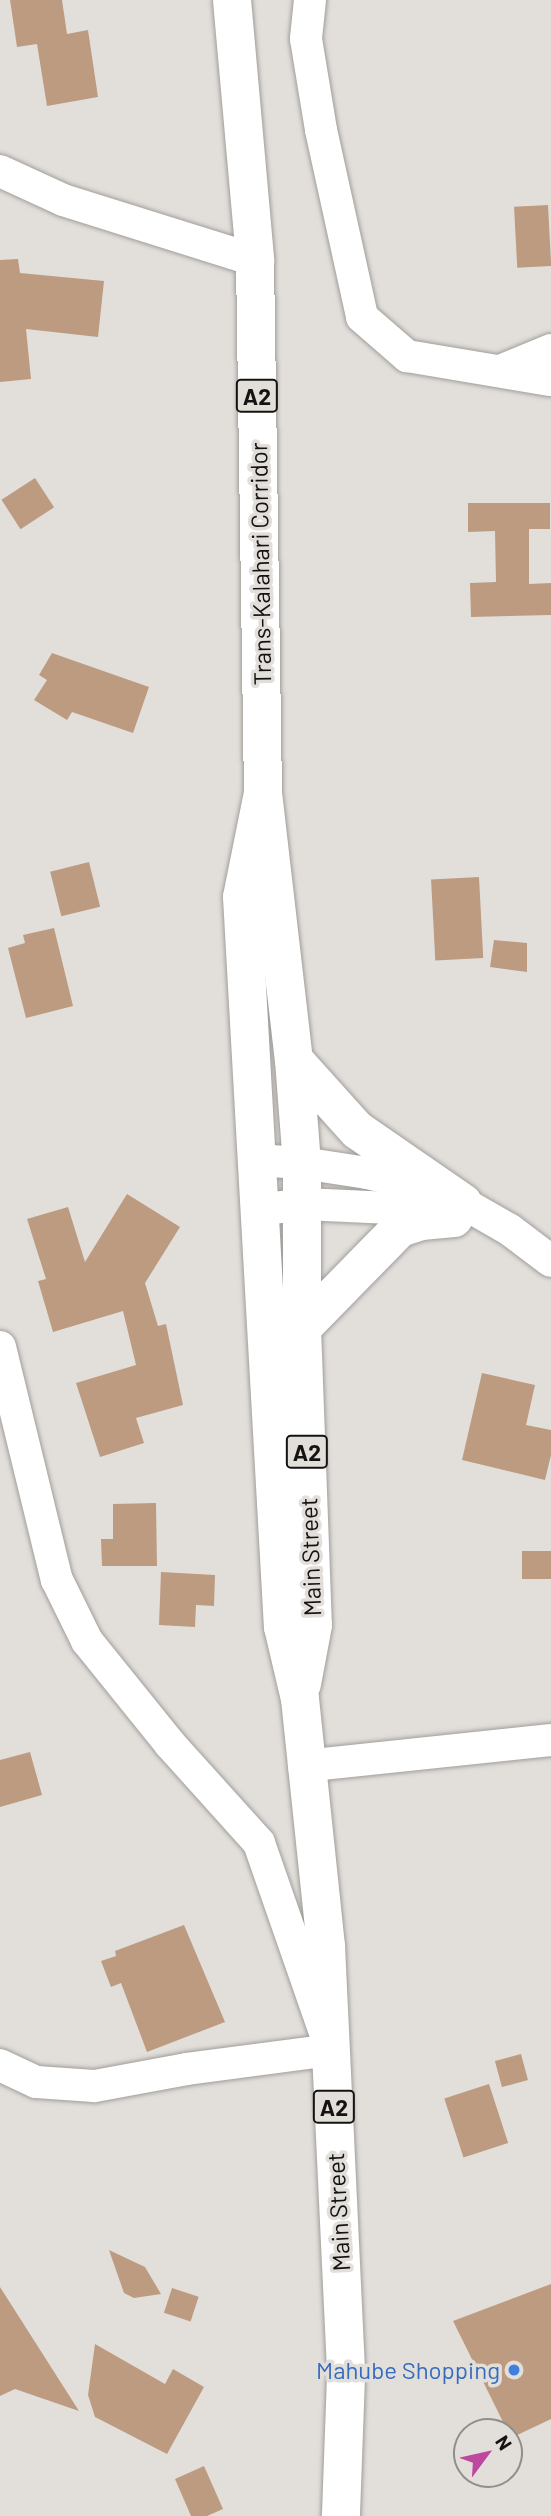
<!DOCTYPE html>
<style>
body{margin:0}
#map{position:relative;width:551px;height:2516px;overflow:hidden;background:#e2dfdb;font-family:Barlow,sans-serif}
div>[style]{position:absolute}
.building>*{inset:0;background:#bd9b80;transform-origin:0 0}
.roads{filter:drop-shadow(0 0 2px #a19e9a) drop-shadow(0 0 2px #a19e9a)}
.minor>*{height:32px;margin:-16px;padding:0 16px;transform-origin:16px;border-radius:16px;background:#fff}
.trunk>*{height:38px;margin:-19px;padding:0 19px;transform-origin:19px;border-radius:19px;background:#fff}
.dots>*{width:19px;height:19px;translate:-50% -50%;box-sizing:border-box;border:4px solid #e2dfdb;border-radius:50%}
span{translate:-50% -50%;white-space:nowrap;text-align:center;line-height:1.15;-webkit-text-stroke:7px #e2dfdb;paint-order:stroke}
.shield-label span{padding:2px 5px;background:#e2dfdb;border:2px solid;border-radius:5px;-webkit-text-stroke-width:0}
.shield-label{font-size:23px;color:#141311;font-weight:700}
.street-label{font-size:24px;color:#141311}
.shop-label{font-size:24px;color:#366cbe}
.right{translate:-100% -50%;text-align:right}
.north{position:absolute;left:453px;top:2418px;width:70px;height:70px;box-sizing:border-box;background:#e2dfdb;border:2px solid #908d8a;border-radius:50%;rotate:57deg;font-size:19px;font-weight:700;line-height:28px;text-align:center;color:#141311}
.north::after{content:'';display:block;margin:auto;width:24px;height:32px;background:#bf489f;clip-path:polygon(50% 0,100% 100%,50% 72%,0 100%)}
</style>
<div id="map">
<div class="building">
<div style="clip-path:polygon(10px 0,62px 0,67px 34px,88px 30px,98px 97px,47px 106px,37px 44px,17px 47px)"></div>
<div style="left:548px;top:205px;width:61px;height:34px;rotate:87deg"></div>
<div style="clip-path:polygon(18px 259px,20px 273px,104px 281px,98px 337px,26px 329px,31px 379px,0 382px,0 260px)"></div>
<div style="left:35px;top:478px;width:35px;height:40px;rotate:57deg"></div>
<div style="clip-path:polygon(468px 503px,550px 503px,550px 529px,529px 529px,529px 584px,551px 583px,551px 615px,471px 617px,470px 583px,496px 582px,495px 531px,468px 532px)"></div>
<div style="clip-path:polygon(52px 653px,149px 687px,133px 733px,72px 712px,67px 720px,34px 700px,47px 680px,39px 675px)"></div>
<div style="left:89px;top:862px;width:46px;height:40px;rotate:76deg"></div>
<div style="left:479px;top:877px;width:81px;height:48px;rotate:87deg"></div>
<div style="clip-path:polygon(54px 928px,73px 1006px,26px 1018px,8px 948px,25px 943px,23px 935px)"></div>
<div style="clip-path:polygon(494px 940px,527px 943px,527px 972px,490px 967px)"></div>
<div style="clip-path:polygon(127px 1194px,180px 1227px,145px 1283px,158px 1326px,166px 1324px,183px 1405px,136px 1418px,144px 1443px,100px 1457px,76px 1383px,136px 1365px,123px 1311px,53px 1332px,38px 1281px,46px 1279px,27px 1219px,68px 1207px,85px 1262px)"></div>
<div style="clip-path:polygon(482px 1373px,535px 1385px,526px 1425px,551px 1430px,551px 1455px,545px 1480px,462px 1460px)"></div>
<div style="clip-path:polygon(156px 1503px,157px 1566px,102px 1566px,101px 1539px,113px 1539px,113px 1504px)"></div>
<div style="left:551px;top:1551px;width:28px;height:29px;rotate:90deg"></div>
<div style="clip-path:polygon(161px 1572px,215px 1575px,214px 1606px,196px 1605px,195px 1627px,159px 1625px)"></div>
<div style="clip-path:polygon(30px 1752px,42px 1795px,0 1807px,0 1760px)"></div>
<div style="clip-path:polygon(184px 1925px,225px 2022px,147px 2052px,121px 1983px,111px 1987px,101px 1961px,116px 1956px,115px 1951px)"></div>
<div style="left:521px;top:2054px;width:27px;height:27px;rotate:75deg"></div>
<div style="left:489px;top:2084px;width:62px;height:47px;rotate:72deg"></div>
<div style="clip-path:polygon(109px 2250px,145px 2267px,161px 2294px,134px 2298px,124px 2293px)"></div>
<div style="clip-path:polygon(551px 2284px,551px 2419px,511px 2438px,453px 2321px)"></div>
<div style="clip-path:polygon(0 2287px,79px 2411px,15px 2389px,0 2396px)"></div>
<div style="left:172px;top:2288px;width:28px;height:26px;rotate:18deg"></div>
<div style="clip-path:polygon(95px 2344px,165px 2384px,173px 2369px,204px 2387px,167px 2454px,95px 2417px,88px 2395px)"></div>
<div style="clip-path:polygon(204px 2466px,223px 2509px,207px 2516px,191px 2516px,175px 2479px)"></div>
</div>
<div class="roads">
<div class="minor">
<div style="left:310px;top:0;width:39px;rotate:96deg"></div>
<div style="left:306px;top:39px;width:92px;rotate:80.6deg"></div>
<div style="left:321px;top:130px;width:191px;rotate:77.6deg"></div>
<div style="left:362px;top:317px;width:60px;rotate:40.9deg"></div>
<div style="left:407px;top:356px;width:146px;rotate:9.5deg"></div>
<div style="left:0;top:171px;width:69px;rotate:24.7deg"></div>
<div style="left:63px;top:200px;width:201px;rotate:17.4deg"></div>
<div style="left:500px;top:371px;width:55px;rotate:-22.4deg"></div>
<div style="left:256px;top:1160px;width:46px;rotate:3.7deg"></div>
<div style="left:302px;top:1163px;width:66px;rotate:8.7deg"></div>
<div style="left:367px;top:1173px;width:57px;rotate:13.3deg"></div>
<div style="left:422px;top:1186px;width:44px;rotate:22.5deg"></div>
<div style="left:463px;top:1203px;width:54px;rotate:29.9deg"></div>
<div style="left:510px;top:1230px;width:51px;rotate:37.1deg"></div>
<div style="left:259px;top:1210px;width:44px;rotate:-7.8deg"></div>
<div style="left:303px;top:1204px;width:88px;rotate:2.6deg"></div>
<div style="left:391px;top:1208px;width:49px;rotate:9.5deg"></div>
<div style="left:0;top:1347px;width:240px;rotate:76.3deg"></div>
<div style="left:57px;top:1580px;width:68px;rotate:63.8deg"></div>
<div style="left:87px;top:1641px;width:132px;rotate:51.1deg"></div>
<div style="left:170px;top:1744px;width:133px;rotate:48deg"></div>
<div style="left:259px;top:1843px;width:219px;rotate:70.8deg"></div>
<div style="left:331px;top:2050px;width:145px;rotate:172.5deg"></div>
<div style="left:187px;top:2069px;width:95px;rotate:169.6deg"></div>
<div style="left:94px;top:2086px;width:58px;rotate:-176.1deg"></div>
<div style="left:36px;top:2082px;width:40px;rotate:-155deg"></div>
<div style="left:304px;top:1766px;width:248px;rotate:-6deg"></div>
</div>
<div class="trunk">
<div style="left:232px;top:0;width:261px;rotate:84.9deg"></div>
<div style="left:255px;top:260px;width:533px;rotate:89.14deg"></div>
<div style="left:263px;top:793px;width:269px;rotate:83.4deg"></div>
<div style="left:294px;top:1060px;width:103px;rotate:85.6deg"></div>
<div style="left:302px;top:1163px;width:165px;rotate:90deg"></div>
<div style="left:302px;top:1328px;width:297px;rotate:87.9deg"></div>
<div style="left:313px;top:1625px;width:60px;rotate:100.6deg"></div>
<div style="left:263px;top:793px;width:106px;rotate:101.4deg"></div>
<div style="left:242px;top:897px;width:731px;rotate:86.79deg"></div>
<div style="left:283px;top:1627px;width:74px;rotate:76.7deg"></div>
<div style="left:300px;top:1699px;width:248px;rotate:84deg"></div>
<div style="left:326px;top:1946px;width:431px;rotate:87.3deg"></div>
<div style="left:346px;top:2377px;width:139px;rotate:92.1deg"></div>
<div style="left:294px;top:1060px;width:94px;rotate:48deg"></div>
<div style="left:357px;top:1130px;width:129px;rotate:34.6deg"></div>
<div style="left:302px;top:1328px;width:140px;rotate:-45.6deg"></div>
<div style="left:400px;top:1228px;width:22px;rotate:-18deg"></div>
<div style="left:421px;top:1221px;width:33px;rotate:-5deg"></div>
</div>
</div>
<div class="dots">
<div style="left:514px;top:2370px;background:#3f7fe0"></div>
</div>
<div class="shield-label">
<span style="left:257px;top:396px">A2</span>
<span style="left:307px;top:1452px">A2</span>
<span style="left:334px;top:2107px">A2</span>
</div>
<div class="street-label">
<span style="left:260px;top:564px;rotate:-91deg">Trans-Kalahari Corridor</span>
<span style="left:310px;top:1557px;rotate:-92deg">Main Street</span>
<span style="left:338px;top:2212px;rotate:-93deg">Main Street</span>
</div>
<div class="shop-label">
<span class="right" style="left:500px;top:2370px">Mahube Shopping</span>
</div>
<div class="north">N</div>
</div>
